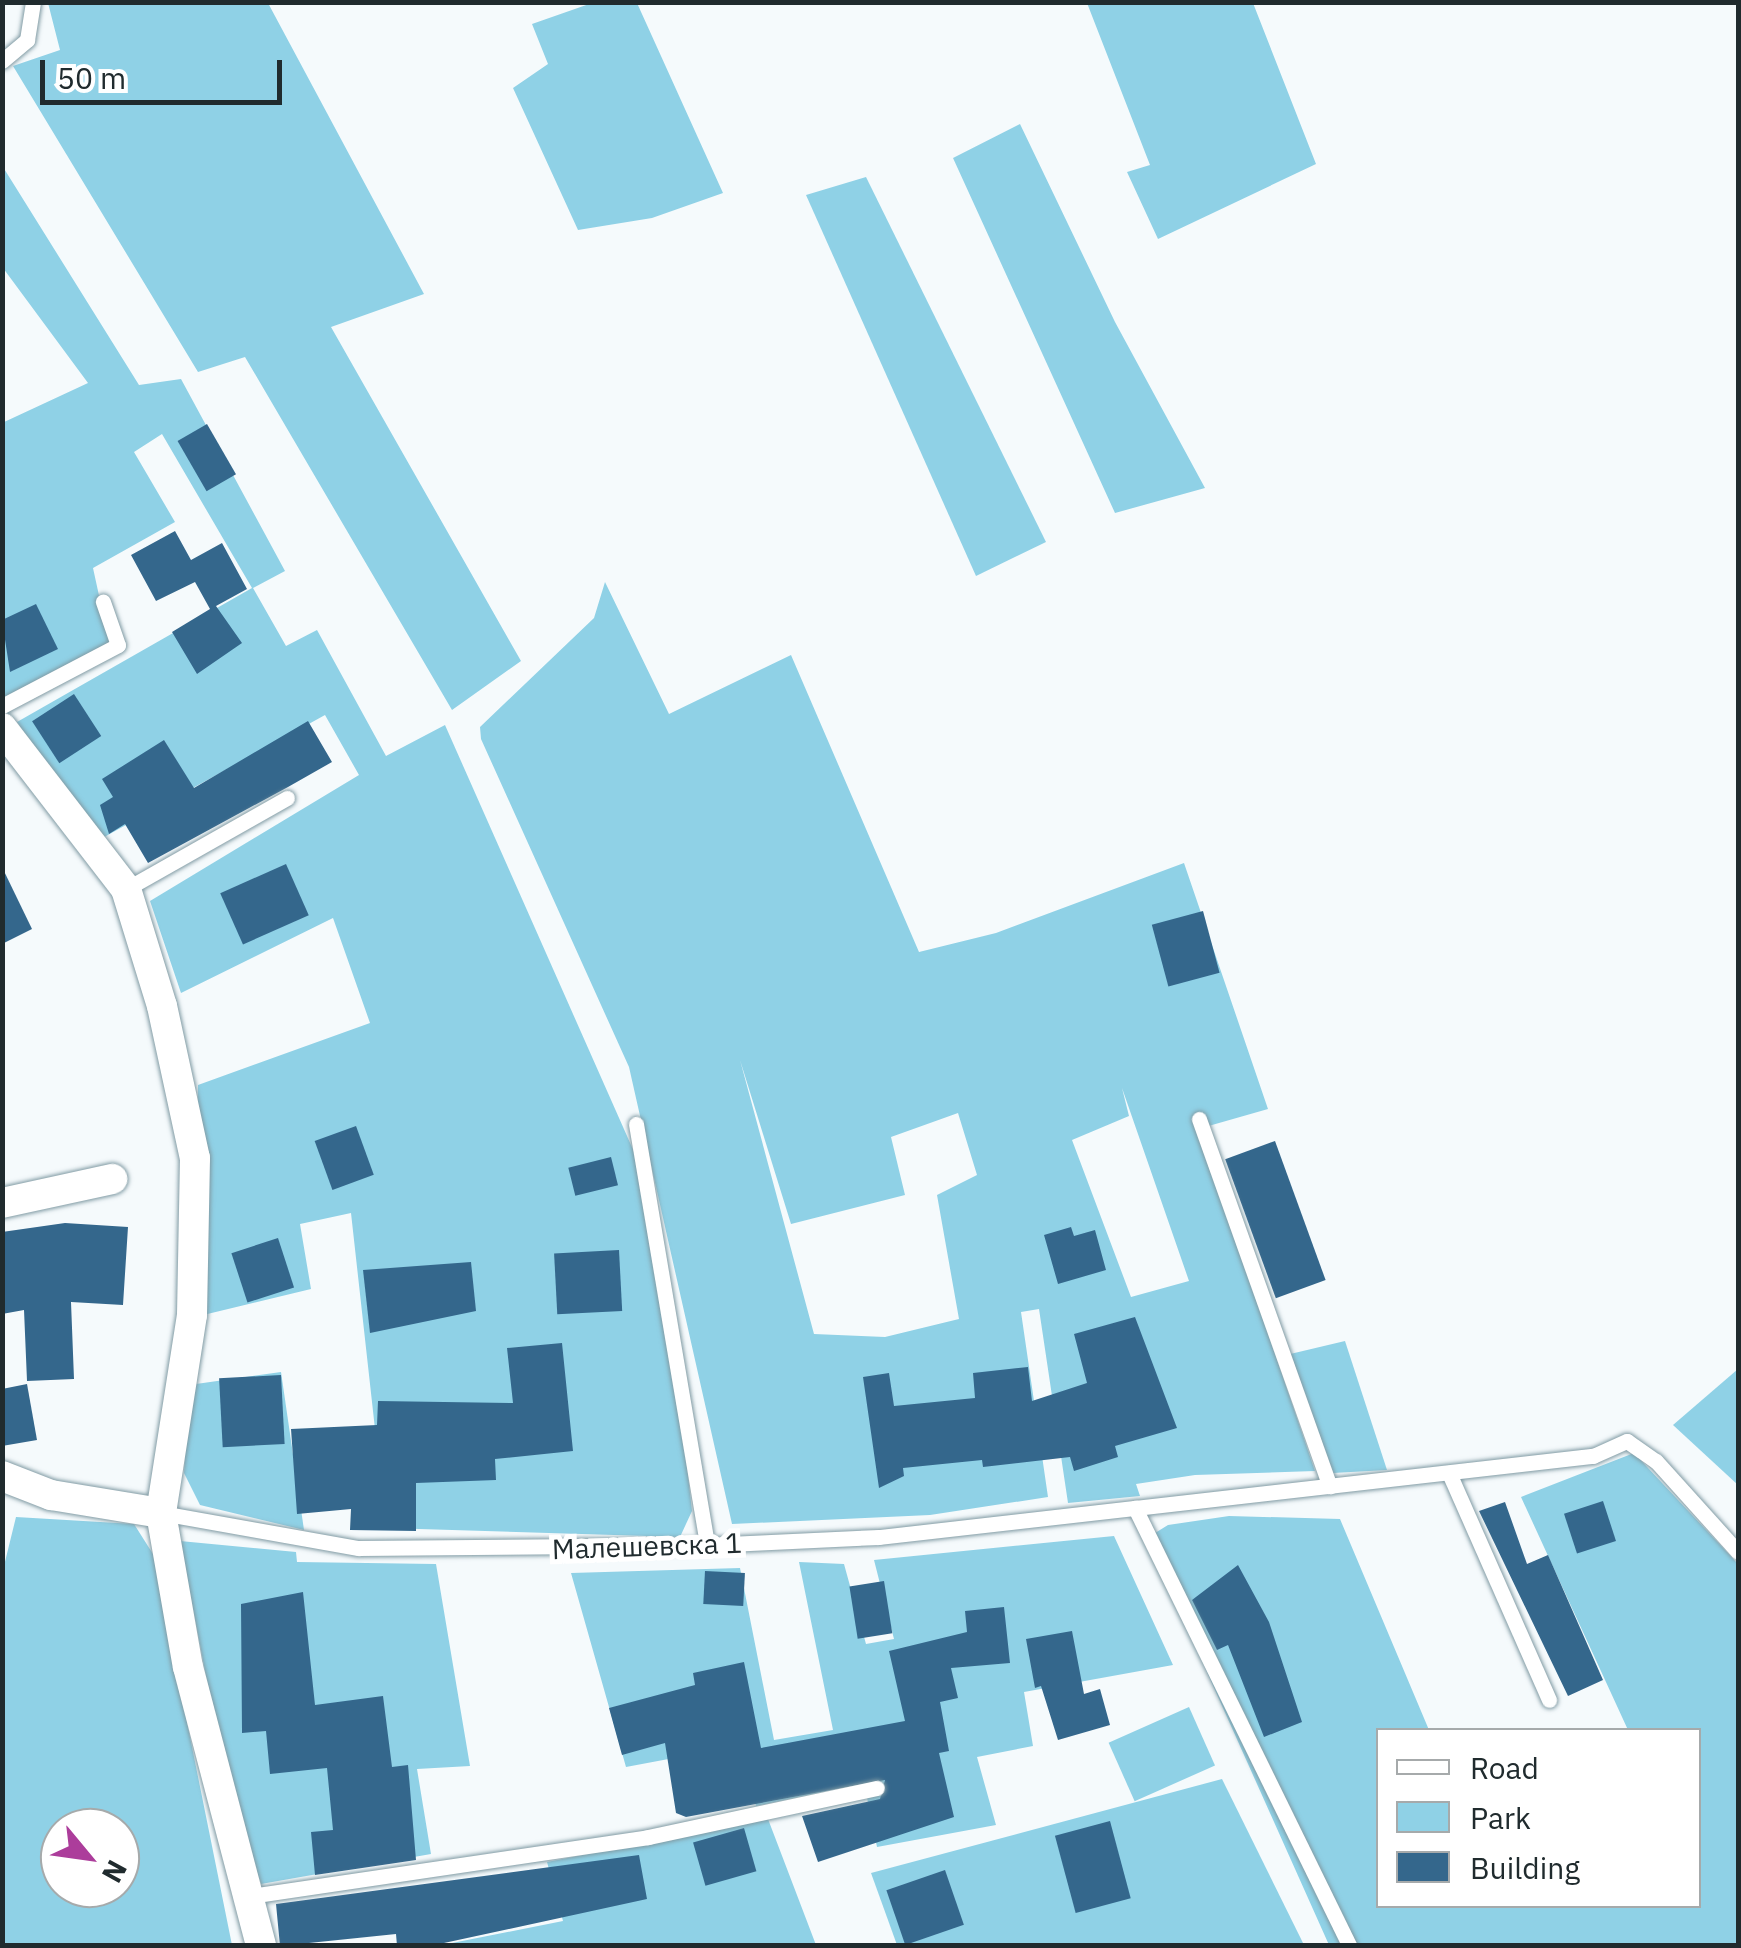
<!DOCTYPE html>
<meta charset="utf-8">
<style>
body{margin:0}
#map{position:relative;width:1741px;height:1948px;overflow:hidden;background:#f5fafc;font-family:"IBM Plex Sans",sans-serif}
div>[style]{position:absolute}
.green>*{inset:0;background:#8fd1e6;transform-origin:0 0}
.building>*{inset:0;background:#34678c;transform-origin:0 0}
.roads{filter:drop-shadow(0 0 2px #819ba4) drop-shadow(0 0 2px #819ba4)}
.lane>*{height:15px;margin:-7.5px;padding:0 7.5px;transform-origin:7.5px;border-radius:7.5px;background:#fff}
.street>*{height:30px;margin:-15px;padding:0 15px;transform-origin:15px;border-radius:15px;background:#fff}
span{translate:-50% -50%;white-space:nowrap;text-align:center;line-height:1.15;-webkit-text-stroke:10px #fff;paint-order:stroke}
.street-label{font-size:28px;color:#202b2e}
.frame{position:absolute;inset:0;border:5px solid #202b2e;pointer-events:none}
.legend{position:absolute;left:1376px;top:1728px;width:325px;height:180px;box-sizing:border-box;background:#fff;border:2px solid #a6aaab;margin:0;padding:12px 18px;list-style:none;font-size:30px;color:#202b2e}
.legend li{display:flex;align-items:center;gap:20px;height:50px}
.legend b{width:50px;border:2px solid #a6aaab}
.north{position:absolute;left:40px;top:1808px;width:100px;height:100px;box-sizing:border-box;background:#fff;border:2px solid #a6aaab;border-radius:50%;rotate:119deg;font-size:28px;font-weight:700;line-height:40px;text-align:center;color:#202b2e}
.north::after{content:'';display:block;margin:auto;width:35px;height:45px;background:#ac3d9b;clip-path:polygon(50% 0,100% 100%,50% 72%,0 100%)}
.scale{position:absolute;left:40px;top:60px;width:242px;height:45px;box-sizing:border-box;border:5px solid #202b2e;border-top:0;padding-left:12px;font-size:30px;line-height:35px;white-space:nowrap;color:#202b2e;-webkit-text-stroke:8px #fff;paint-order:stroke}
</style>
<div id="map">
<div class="green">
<div style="clip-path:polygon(48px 3px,268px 3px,424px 294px,331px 327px,521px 661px,452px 710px,245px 357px,198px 372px,13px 66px,60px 50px)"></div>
<div style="clip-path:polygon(592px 3px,637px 3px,723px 193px,652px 218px,578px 230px,513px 88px,548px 64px,532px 24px)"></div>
<div style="clip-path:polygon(1087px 3px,1253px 3px,1316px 164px,1158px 239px,1127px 172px,1150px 165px)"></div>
<div style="clip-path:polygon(1020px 124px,1115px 322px,1205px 488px,1115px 513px,953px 158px)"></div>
<div style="clip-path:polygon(3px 167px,139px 385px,181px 379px,285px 571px,253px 588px,286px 646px,317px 630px,386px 756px,445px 725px,635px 1154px,676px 1368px,692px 1511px,680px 1537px,386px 1528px,351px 1213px,300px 1224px,311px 1289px,195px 1317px,198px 1085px,370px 1023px,333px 918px,181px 993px,150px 901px,359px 775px,325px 715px,97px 841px,17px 722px,252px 588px,162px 434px,134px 452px,175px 522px,93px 568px,110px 646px,3px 707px,2px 423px,88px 383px,3px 268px)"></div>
<div style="clip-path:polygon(866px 177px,1046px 542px,976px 576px,806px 195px)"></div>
<div style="clip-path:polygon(evenodd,605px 582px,669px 714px,791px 655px,919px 952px,996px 933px,1184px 863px,1268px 1109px,1198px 1129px,1315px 1471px,1195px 1475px,1136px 1484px,1140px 1496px,1068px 1503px,1039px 1309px,1021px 1312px,1048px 1497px,930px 1515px,732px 1524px,629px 1067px,481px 739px,480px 727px,594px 618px,605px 582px,740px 1060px,791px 1224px,905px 1195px,891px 1137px,958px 1113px,977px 1175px,937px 1195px,959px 1319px,885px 1337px,814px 1334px,740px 1060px,605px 582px,1122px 1088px,1189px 1281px,1131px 1297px,1072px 1140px,1129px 1116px,1122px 1088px)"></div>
<div style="clip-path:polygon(1345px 1341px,1387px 1470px,1333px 1473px,1286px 1355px)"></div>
<div style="clip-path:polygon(1738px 1369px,1738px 1485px,1673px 1425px)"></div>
<div style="clip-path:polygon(281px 1372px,304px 1530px,200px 1505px,184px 1473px,189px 1385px)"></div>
<div style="clip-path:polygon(1634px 1453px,1738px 1564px,1738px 1945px,1329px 1945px,1147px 1538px,1168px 1525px,1229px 1516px,1340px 1519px,1429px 1730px,1378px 1730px,1378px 1906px,1698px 1906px,1698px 1730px,1628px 1730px,1521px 1497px)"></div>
<div style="clip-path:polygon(evenodd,16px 1517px,134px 1524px,153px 1554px,232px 1945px,3px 1946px,2px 1574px,16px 1517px,60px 1828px,120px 1828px,120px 1888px,60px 1888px,60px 1828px)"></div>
<div style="clip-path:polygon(1114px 1536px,1173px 1665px,1024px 1692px,1033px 1746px,977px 1757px,996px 1825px,877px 1847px,864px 1783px,756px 1806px,743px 1745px,626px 1767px,571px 1573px,740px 1568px,774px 1740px,833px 1730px,799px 1562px,844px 1564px,866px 1644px,894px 1639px,874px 1560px)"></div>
<div style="clip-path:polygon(180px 1541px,296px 1552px,297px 1562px,436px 1564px,470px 1766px,417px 1769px,431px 1854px,261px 1884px,227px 1785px)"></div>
<div style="left:1189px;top:1707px;width:64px;height:88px;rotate:66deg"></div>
<div style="clip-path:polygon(1222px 1779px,1304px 1945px,897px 1945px,871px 1873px)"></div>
<div style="clip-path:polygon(768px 1819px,816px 1945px,437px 1946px,563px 1921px,547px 1862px)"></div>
</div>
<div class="building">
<div style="left:207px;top:424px;width:58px;height:34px;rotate:60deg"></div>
<div style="clip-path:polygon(175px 531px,191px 560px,222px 543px,247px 589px,216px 606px,242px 643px,197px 674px,172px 632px,210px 609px,195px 582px,156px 601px,131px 555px)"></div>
<div style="clip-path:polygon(36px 604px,58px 649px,10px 672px,2px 620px)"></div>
<div style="left:74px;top:694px;width:50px;height:50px;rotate:57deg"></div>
<div style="clip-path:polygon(308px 721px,332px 762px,288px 787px,148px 863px,125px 824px,109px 834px,100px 805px,113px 797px,102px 779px,164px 740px,194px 788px)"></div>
<div style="left:286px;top:864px;width:56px;height:72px;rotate:66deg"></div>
<div style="clip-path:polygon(2px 867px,32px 929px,2px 944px)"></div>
<div style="left:1203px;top:911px;width:64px;height:53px;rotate:75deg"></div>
<div style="left:356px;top:1126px;width:52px;height:44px;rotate:70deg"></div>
<div style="left:1275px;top:1141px;width:148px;height:53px;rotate:70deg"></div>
<div style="left:611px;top:1157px;width:29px;height:44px;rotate:76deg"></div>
<div style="clip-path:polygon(65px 1223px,128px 1227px,123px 1305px,71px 1302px,74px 1379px,27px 1381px,24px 1310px,2px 1314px,2px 1232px)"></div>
<div style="clip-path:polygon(1071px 1227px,1074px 1236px,1095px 1230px,1106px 1270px,1058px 1284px,1044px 1235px)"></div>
<div style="left:278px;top:1238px;width:52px;height:49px;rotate:72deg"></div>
<div style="left:619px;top:1250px;width:61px;height:65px;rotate:87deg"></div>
<div style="clip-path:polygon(471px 1262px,476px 1311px,370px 1333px,363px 1270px)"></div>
<div style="clip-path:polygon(1135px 1317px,1177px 1428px,1115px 1446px,1118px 1457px,1074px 1471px,1070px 1457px,983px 1467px,982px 1460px,903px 1468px,904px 1476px,879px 1488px,863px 1377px,889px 1373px,894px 1406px,975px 1398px,973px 1373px,1028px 1367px,1032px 1401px,1087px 1383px,1074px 1334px)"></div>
<div style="clip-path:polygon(562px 1343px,573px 1451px,495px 1459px,496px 1480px,416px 1483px,416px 1531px,350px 1530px,351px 1509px,297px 1514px,291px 1429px,377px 1425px,378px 1401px,513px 1403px,507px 1348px)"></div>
<div style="left:281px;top:1375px;width:69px;height:62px;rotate:87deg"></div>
<div style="clip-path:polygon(27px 1384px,37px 1440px,2px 1446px,2px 1389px)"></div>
<div style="left:1603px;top:1501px;width:42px;height:41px;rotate:72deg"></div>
<div style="clip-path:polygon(1505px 1502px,1527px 1564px,1548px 1555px,1603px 1680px,1568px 1696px,1479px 1511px)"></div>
<div style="clip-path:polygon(1238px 1565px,1269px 1622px,1302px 1722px,1264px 1737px,1228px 1645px,1217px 1650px,1192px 1600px)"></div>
<div style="left:705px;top:1571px;width:40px;height:33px;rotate:3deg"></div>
<div style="left:884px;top:1581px;width:53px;height:35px;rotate:81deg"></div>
<div style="clip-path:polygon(303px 1592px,315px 1705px,383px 1696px,392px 1767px,408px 1765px,416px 1860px,315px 1875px,311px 1832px,333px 1830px,327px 1768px,270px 1774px,266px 1731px,242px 1733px,241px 1604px)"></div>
<div style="clip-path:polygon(1004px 1607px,1010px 1663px,951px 1668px,958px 1698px,940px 1702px,949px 1751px,939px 1753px,954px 1817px,818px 1862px,802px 1816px,880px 1799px,885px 1780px,686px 1817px,676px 1813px,665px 1743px,622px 1755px,609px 1708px,695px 1685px,693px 1673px,744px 1662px,761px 1748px,905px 1721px,889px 1651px,967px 1632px,965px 1611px)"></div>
<div style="clip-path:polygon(1072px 1631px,1084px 1694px,1100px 1689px,1110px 1725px,1058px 1740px,1041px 1686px,1035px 1688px,1026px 1639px)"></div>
<div style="left:1110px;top:1821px;width:80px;height:57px;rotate:75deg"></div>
<div style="left:744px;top:1828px;width:45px;height:53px;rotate:74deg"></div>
<div style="clip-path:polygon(639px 1855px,647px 1899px,444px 1943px,397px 1946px,396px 1934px,280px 1946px,276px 1904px)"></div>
<div style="left:945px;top:1870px;width:58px;height:62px;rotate:71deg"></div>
</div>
<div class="roads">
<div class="lane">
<div style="left:2px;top:61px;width:33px;rotate:-40deg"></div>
<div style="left:27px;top:40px;width:38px;rotate:-81deg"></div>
<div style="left:2px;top:706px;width:131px;rotate:-27.7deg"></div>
<div style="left:118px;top:645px;width:46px;rotate:-109.2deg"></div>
<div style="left:126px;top:889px;width:185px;rotate:-29.5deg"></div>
<div style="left:1199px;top:1119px;width:390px;rotate:70.4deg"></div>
<div style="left:636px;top:1124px;width:427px;rotate:80.4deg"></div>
<div style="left:1449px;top:1473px;width:248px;rotate:66.2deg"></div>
<div style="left:1135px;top:1508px;width:488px;rotate:63.9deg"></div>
<div style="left:161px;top:1513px;width:200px;rotate:10.1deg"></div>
<div style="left:358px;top:1548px;width:349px;rotate:-0.5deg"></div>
<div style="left:707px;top:1545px;width:172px;rotate:-2.7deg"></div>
<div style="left:879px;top:1537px;width:258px;rotate:-6.5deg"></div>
<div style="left:1135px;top:1508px;width:461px;rotate:-6.5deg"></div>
<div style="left:1593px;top:1456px;width:37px;rotate:-24deg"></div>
<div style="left:1627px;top:1441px;width:35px;rotate:35deg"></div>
<div style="left:1656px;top:1461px;width:122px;rotate:48deg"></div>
<div style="left:250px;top:1896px;width:402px;rotate:-8.4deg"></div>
<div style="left:648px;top:1837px;width:234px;rotate:-12.1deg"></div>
</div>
<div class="street">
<div style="left:2px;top:728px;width:203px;rotate:52.4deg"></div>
<div style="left:126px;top:889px;width:122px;rotate:72.9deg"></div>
<div style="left:162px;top:1006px;width:156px;rotate:77.8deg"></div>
<div style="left:195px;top:1158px;width:157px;rotate:91.1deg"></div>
<div style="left:192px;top:1315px;width:200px;rotate:98.9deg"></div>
<div style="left:161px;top:1513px;width:156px;rotate:80.1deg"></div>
<div style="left:188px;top:1667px;width:288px;rotate:75.3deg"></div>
<div style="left:2px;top:1203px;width:113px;rotate:-12.3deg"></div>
<div style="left:2px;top:1476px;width:53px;rotate:21.2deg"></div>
<div style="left:51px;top:1495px;width:111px;rotate:9.3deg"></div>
</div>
</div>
<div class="street-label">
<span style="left:647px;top:1546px;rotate:-2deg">Малешевска 1</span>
</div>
<div class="frame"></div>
<ul class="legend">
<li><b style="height:12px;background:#fff"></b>Road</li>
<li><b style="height:28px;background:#8fd1e6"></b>Park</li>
<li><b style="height:28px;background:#34678c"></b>Building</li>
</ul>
<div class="north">N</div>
<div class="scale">50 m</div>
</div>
